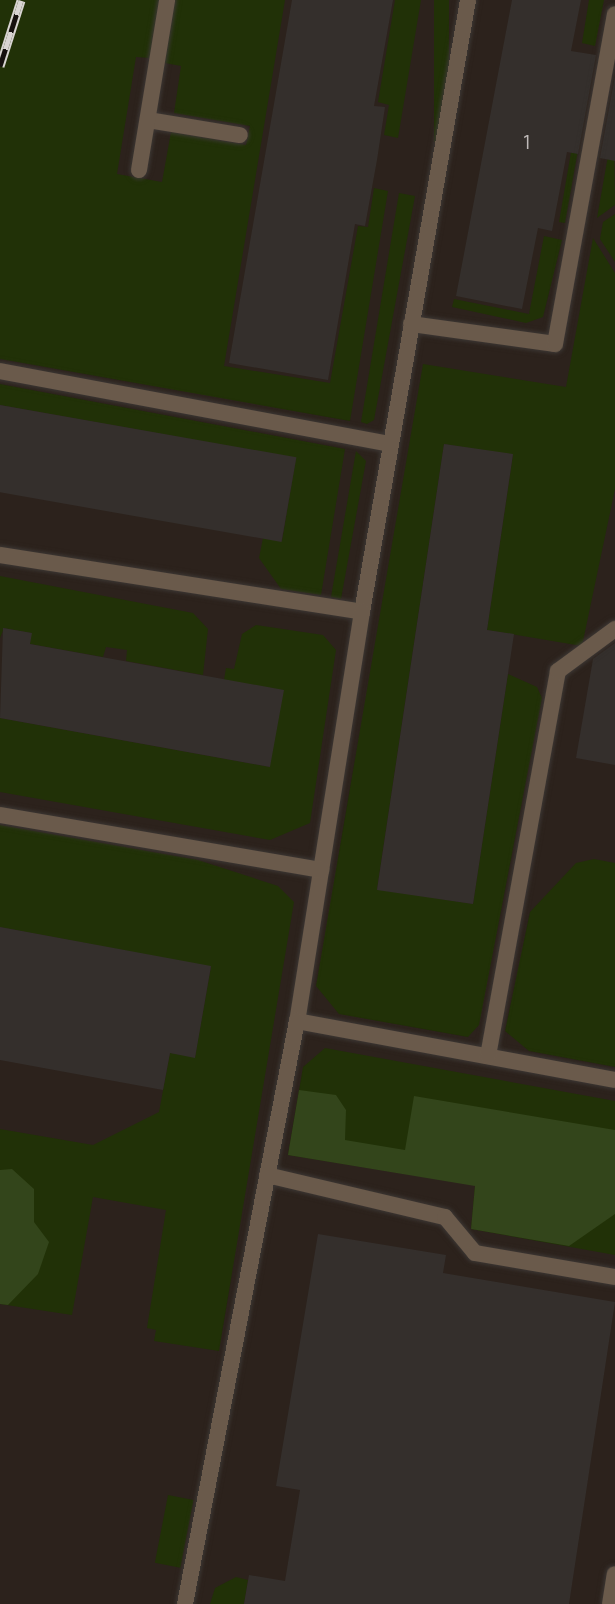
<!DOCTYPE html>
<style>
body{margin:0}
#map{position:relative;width:615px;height:1604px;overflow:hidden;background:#1f1a17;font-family:Manrope,sans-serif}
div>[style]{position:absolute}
.built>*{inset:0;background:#2c221c;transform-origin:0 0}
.green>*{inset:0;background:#213107;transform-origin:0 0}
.forest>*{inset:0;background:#33451b}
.building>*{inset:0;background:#342f2c;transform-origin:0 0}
.roads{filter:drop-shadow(0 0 2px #3c3734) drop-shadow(0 0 2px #3c3734)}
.service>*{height:16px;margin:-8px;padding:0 8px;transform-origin:8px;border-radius:8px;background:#6a5a4b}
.rail>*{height:9px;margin-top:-4.5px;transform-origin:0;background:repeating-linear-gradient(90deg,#16110f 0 18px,#d8d4d2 0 36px);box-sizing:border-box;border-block:2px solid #d8d4d2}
span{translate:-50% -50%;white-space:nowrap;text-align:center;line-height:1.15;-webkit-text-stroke:8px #16110f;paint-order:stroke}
.number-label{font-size:20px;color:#bfbab9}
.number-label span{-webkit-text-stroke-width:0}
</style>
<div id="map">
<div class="built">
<div style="left:0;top:0;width:615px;height:1604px"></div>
</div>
<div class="green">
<div style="clip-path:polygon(0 0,159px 0,150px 58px,136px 57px,117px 174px,162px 182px,171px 132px,246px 145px,250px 126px,174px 113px,181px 66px,165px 63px,175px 0,285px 0,224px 366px,330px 383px,358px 226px,368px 227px,374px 188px,388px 191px,350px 421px,0 359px)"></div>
<div style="clip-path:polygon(395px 0,421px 0,398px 138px,384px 135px,389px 105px,378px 102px)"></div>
<div style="left:434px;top:0;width:15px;height:142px"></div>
<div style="clip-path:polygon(589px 0,604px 0,595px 46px,582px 43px)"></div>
<div style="clip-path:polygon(585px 71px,592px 72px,565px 223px,559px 222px)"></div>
<div style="clip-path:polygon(614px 122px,615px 205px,597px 218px)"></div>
<div style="clip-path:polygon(399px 193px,415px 196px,374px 420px,367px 424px,361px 422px)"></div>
<div style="clip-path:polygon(615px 214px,615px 262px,600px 239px,603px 222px)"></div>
<div style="clip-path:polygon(544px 236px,562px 240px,543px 317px,526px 323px,452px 307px,454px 299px,529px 314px)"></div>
<div style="clip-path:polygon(593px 238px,615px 273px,615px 489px,582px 646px,487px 630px,513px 455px,444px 444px,377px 889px,473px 904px,508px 674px,537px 687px,542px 698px,479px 1025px,468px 1037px,339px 1014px,316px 986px,423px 364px,566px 387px)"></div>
<div style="clip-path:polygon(0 384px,345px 449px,321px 595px,281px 589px,259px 558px,263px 538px,282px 541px,296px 458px,0 405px)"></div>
<div style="clip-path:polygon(356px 451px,366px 461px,341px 599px,331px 597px)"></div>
<div style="clip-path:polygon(0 576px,193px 613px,208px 629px,203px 675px,126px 661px,127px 650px,106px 647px,103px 657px,30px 644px,31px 633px,4px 628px,0 638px)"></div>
<div style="clip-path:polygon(256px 625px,323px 635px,336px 650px,310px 823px,270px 840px,0 792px,0 718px,270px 767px,224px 680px,226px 668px,234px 669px,242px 634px)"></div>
<div style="clip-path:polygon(0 825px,198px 860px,278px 886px,294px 902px,219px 1351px,154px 1341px,156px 1330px,147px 1328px,166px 1210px,93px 1197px,72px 1315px,0 1304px,0 1129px,93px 1145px,159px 1112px,170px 1053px,195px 1057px,211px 967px,0 927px)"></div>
<div style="clip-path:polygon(594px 859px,615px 863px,615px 1067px,529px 1051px,505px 1031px,530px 912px,576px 863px)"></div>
<div style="clip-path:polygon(325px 1048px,615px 1101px,615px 1255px,471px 1229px,475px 1185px,288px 1155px,303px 1067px)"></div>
<div style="left:168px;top:1495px;width:26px;height:69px;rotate:11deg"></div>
<div style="clip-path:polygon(236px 1577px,248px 1580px,244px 1604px,210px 1604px,215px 1588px)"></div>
</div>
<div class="forest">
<div style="clip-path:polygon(299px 1090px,336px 1095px,346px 1110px,345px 1140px,405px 1150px,414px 1096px,615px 1130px,615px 1214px,569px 1246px,471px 1229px,475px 1186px,288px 1155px)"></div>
<div style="clip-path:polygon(12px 1169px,34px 1189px,34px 1222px,49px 1242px,38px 1274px,8px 1305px,0 1304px,0 1170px)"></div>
</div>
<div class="building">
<div style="clip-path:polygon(292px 0,393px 0,374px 106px,385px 107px,377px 160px,365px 226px,355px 224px,328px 380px,229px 363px)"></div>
<div style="clip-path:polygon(512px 0,581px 0,571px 51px,596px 55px,578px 154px,567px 152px,552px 231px,538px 228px,522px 309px,456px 296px)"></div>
<div style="clip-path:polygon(615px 76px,615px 161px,600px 158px)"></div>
<div style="left:0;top:405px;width:301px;height:86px;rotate:10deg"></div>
<div style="clip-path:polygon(444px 444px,513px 454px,487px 630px,514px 634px,473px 904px,377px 890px)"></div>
<div style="clip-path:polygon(3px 628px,32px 633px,30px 644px,284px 690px,270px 767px,0 718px)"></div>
<div style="clip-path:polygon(615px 643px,615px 765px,576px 758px,593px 659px)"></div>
<div style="clip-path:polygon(0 927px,211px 966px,195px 1058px,170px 1053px,163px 1090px,0 1060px)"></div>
<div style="clip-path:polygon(318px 1234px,446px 1255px,443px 1273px,615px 1302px,569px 1604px,244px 1604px,249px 1575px,285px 1581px,300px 1490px,276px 1486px)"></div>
</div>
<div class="roads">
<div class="service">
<div style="left:148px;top:120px;width:93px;rotate:9.3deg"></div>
<div style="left:139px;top:170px;width:172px;rotate:-80.6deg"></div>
<div style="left:411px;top:324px;width:145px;rotate:7.9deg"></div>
<div style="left:555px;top:344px;width:335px;rotate:-79.7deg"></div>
<div style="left:0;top:371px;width:397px;rotate:10.6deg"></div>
<div style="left:0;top:555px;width:366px;rotate:8.9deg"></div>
<div style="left:362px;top:612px;width:621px;rotate:-80.17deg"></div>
<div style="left:362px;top:612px;width:414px;rotate:99deg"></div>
<div style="left:297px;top:1021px;width:323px;rotate:10.5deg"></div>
<div style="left:0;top:815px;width:326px;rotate:9.7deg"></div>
<div style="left:488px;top:1056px;width:391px;rotate:-79.7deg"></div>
<div style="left:558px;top:671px;width:71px;rotate:-36.4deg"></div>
<div style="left:267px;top:1175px;width:183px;rotate:13.3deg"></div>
<div style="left:445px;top:1217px;width:47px;rotate:50.2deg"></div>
<div style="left:475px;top:1253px;width:142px;rotate:9.7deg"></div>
<div style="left:185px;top:1604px;width:594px;rotate:-79.13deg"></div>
<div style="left:610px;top:1604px;width:30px;rotate:-81deg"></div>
</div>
</div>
<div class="rail">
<div style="left:0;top:66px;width:69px;rotate:-72.3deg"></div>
</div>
<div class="number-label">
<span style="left:527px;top:141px">1</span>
</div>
</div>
